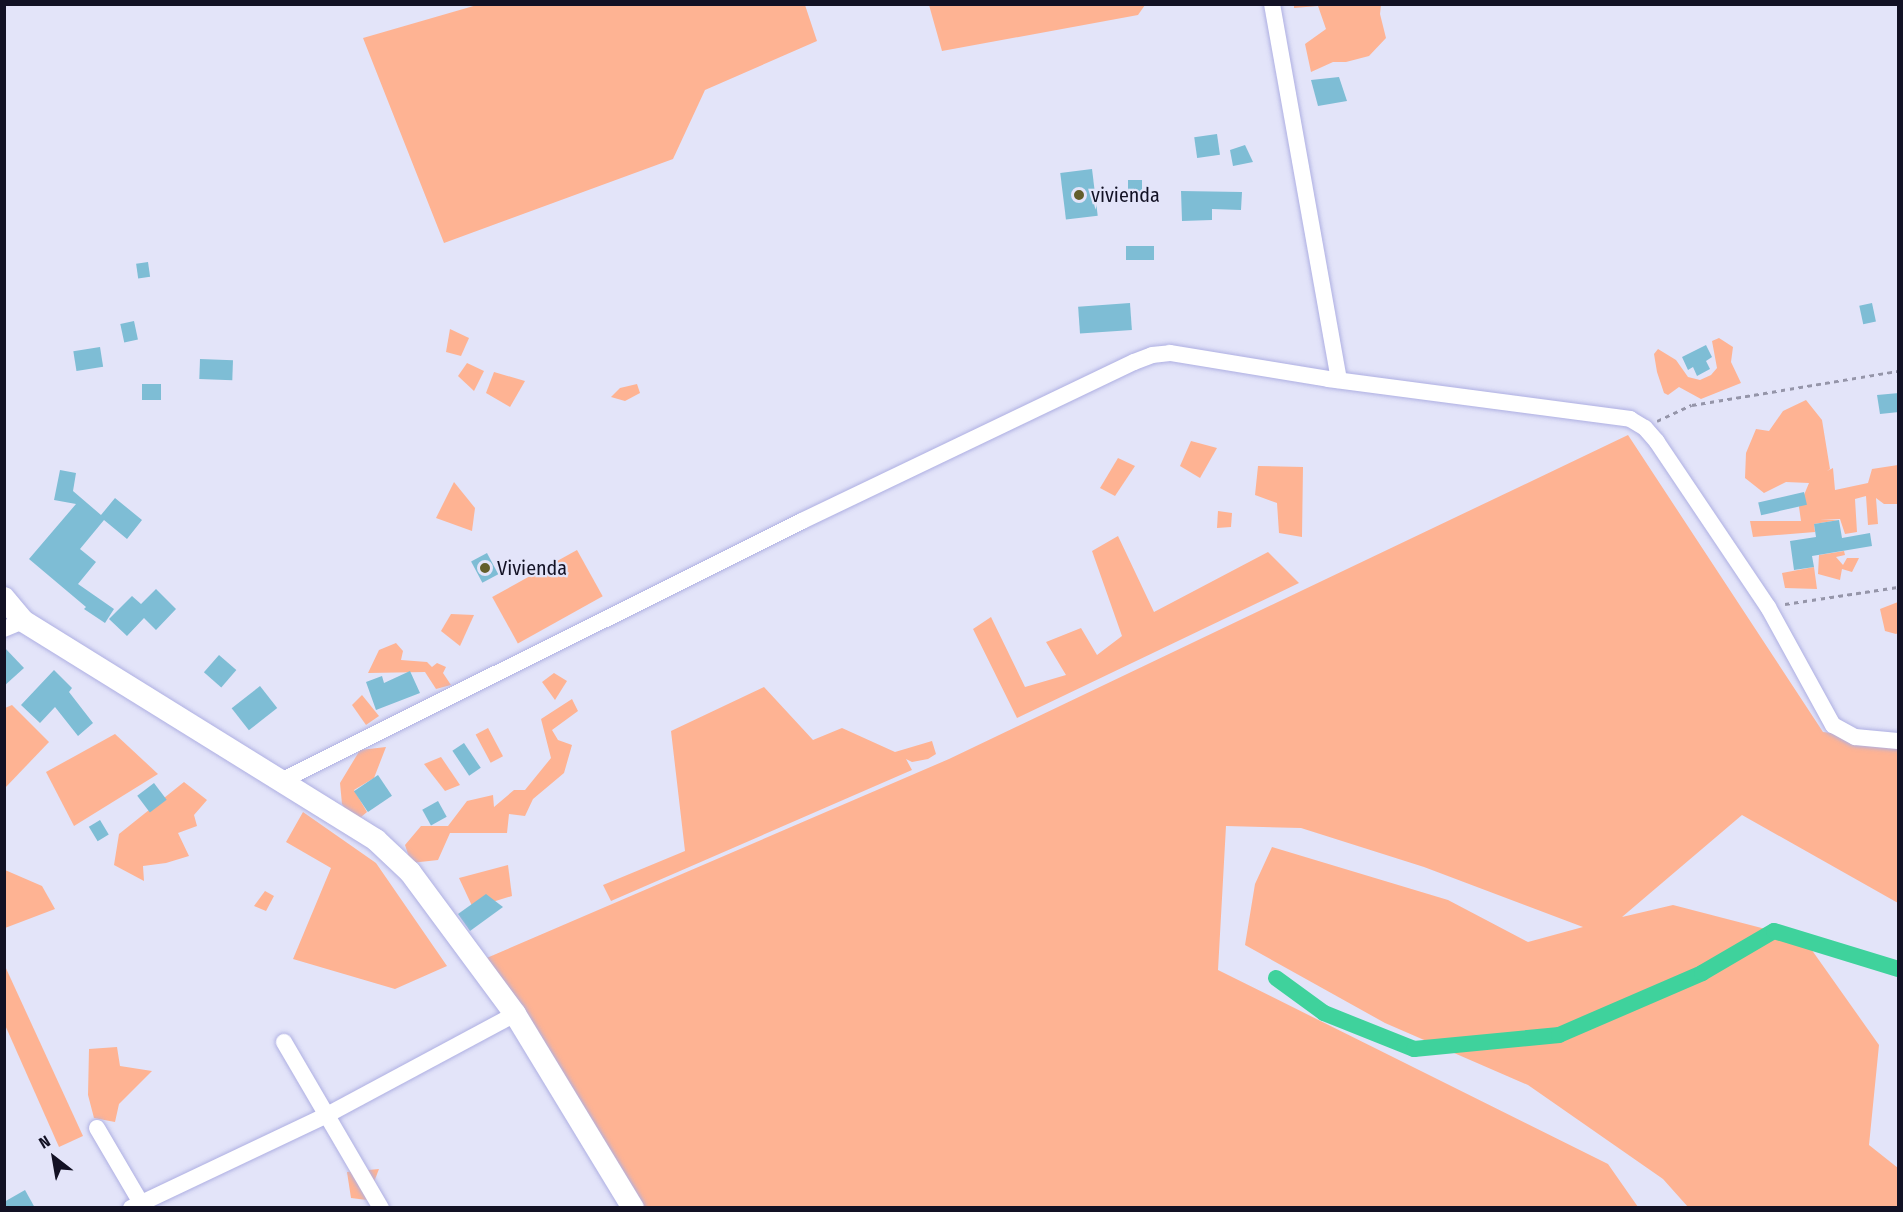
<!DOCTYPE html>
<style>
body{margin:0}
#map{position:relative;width:1903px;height:1212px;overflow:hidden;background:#e3e4f9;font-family:"Fira Sans Condensed",sans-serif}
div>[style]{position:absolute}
.green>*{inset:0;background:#feb393;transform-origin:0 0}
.canal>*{height:16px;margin:-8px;padding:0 8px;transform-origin:8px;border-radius:8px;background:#3fd29c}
.building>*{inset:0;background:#7ebdd5;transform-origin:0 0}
.path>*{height:3px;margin-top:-1.5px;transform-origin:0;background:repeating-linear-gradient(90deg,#9595a9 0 4.5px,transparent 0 9px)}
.roads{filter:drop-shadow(0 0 2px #aeafe2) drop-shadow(0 0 2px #aeafe2)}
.street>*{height:16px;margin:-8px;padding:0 8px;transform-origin:8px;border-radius:8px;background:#fff}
.secondary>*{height:22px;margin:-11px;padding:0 11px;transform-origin:11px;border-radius:11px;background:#fff}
.dots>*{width:16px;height:16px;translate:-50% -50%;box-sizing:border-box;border:3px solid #e3e4f9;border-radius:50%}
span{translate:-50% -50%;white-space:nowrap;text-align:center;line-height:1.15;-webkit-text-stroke:4.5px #e3e4f9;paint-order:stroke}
.poi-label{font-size:20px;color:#121124}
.left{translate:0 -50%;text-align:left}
.frame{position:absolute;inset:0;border:6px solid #121124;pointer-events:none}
.north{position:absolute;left:24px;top:1128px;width:60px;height:60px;-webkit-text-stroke:4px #e3e4f9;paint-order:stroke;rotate:329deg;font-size:16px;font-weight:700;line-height:24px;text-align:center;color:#121124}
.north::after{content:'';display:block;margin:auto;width:21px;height:27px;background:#121124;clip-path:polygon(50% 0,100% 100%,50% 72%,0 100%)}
</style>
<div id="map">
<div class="green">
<div style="clip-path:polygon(805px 5px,817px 41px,705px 90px,673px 159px,444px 243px,363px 38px,477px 5px)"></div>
<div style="clip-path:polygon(929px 5px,929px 4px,1145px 5px,1138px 15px,942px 51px)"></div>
<div style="clip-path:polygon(1294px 5px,1381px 5px,1380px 14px,1386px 38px,1369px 56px,1346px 62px,1333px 62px,1311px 72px,1305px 44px,1326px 29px,1318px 6px,1294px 8px)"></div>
<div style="clip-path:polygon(450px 329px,469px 338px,461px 356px,446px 352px)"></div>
<div style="clip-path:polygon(1719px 338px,1733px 347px,1731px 362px,1741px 383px,1701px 399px,1679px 387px,1668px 395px,1664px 393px,1657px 372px,1654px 354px,1658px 349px,1676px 360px,1688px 377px,1700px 380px,1711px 375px,1717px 368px,1712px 341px)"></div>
<div style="clip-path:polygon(467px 363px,484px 371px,474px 391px,458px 376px)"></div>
<div style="clip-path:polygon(494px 372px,525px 381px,510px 407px,486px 393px)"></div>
<div style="clip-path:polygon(637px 384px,640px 393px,625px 401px,611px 397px,620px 388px)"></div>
<div style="clip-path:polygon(1806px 400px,1822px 420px,1830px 469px,1827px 471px,1833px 468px,1835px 490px,1868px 483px,1872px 469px,1898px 465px,1898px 504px,1884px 504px,1876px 498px,1878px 524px,1868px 525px,1866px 496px,1855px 499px,1857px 532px,1845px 534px,1840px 519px,1820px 520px,1839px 520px,1814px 524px,1815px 532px,1753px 537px,1750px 521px,1801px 521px,1799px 507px,1809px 483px,1786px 482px,1764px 493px,1745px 478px,1746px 453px,1756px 429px,1769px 431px,1783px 411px)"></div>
<div style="clip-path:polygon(1628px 435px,1823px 732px,1898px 741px,1898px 903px,1742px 815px,1622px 917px,1673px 905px,1804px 939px,1879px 1045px,1869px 1145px,1898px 1168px,1898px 1207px,1688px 1207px,1663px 1179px,1528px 1085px,1385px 1023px,1245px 945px,1255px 884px,1272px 847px,1448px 900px,1528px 942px,1583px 927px,1424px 867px,1301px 828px,1226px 826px,1218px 970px,1608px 1164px,1638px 1207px,633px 1207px,482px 960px,949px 759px)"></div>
<div style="clip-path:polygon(1191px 441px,1217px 448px,1200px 478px,1180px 466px)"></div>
<div style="clip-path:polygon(1118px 458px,1135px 466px,1115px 496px,1100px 488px)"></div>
<div style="clip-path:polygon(1258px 466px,1303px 467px,1302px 537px,1279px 533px,1277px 503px,1255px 495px)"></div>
<div style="clip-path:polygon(454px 482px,475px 508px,472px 531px,436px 518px)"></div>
<div style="clip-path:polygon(1218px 511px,1232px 513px,1231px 527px,1217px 528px)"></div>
<div style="clip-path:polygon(1118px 536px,1154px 612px,1268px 552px,1299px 583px,1017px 718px,973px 629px,991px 617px,1025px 687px,1066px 675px,1046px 642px,1081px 628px,1097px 655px,1122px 636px,1092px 551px)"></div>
<div style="left:577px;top:550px;width:53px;height:97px;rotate:61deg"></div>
<div style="clip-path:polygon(1844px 551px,1845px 555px,1836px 557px,1843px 565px,1847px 558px,1859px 558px,1852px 572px,1842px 569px,1840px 580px,1818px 574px,1819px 555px)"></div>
<div style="clip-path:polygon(1814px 567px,1817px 589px,1785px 588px,1782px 573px)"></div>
<div style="clip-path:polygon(1898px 602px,1898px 633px,1896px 634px,1885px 631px,1880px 609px)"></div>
<div style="clip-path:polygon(451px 614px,474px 615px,460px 646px,441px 631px)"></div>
<div style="clip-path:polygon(396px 643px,403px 651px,401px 660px,427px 662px,432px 667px,437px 663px,446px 667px,443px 673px,451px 685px,436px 689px,425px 672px,368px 673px,379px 650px)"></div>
<div style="clip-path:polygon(554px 673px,567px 681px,555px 700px,542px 682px)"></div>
<div style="clip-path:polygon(764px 687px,813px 740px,842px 728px,895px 752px,932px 741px,936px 754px,928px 759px,912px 762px,906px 759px,912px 770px,611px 901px,603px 885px,685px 851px,671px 731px)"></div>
<div style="clip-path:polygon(362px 695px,379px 716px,366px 725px,352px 705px)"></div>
<div style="clip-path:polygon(572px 699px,578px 711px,552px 730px,558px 740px,572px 745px,564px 773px,533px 799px,525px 816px,509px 814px,507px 833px,450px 833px,438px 860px,411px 863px,405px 845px,421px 826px,448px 826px,467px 801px,493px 795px,494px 807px,514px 790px,525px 790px,551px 758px,541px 719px)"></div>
<div style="clip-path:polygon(12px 705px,49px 742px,5px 788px,5px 708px)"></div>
<div style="left:488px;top:728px;width:32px;height:14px;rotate:62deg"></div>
<div style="clip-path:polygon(115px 734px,158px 774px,74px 826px,46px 772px)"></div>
<div style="clip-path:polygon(386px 747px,374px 778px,354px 790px,367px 812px,355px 822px,342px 804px,340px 783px,360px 750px)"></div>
<div style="clip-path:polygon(441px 757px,460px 785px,445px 791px,424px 764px)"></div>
<div style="clip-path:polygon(184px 782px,207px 800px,194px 815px,197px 826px,178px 833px,189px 856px,166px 863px,143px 866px,144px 881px,114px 865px,119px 834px)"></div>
<div style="clip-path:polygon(303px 812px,376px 863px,447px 966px,395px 989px,293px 959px,331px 868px,286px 842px)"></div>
<div style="clip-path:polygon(508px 865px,512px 896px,473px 908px,459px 878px)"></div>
<div style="clip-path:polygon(5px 870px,42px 886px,55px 909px,5px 928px)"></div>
<div style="clip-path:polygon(265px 891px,274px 896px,266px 911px,254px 906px)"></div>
<div style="clip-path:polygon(4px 964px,83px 1136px,59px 1147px,5px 1025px)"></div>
<div style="clip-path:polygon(117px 1047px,120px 1066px,152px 1071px,119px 1104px,115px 1122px,94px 1118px,88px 1095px,89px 1049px)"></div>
<div style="clip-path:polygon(379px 1169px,367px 1200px,351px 1198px,347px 1172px)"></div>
</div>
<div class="canal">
<div style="left:1276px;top:978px;width:59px;rotate:36.1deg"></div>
<div style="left:1324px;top:1013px;width:97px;rotate:21.8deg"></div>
<div style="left:1414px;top:1049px;width:146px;rotate:-5.5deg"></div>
<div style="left:1559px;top:1035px;width:156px;rotate:-23.4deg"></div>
<div style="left:1702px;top:973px;width:83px;rotate:-30.3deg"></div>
<div style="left:1774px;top:931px;width:130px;rotate:17deg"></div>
</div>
<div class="building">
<div style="clip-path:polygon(1339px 77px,1347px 101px,1318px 106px,1311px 80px)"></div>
<div style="left:1217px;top:134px;width:21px;height:23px;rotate:82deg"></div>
<div style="clip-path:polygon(1245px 145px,1253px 162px,1233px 166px,1230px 150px)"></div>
<div style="left:1092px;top:169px;width:47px;height:32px;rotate:83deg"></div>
<div style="left:1128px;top:180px;width:14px;height:15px"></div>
<div style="clip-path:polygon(1181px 191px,1242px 192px,1241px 210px,1212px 209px,1212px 220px,1182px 221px)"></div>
<div style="left:1154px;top:246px;width:14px;height:28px;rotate:90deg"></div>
<div style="left:148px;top:262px;width:15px;height:12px;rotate:82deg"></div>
<div style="left:1130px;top:303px;width:27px;height:52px;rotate:86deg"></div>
<div style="left:1872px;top:303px;width:19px;height:13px;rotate:78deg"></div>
<div style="left:134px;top:321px;width:19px;height:14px;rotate:78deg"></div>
<div style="clip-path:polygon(1706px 345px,1712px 357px,1706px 361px,1710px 369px,1697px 376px,1693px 367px,1688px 370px,1682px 357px)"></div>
<div style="left:100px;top:347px;width:20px;height:27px;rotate:81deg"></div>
<div style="left:200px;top:359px;width:33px;height:20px;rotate:2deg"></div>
<div style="left:142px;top:384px;width:19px;height:16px"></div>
<div style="clip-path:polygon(1899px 393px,1899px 412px,1880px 414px,1877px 395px)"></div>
<div style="clip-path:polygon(60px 470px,76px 473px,73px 491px,101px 515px,115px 498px,142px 520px,127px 539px,104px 520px,80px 549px,96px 562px,78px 584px,114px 609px,105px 623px,84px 609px,86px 607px,29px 559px,76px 504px,54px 500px)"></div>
<div style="left:1804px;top:492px;width:13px;height:47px;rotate:77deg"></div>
<div style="clip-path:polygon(1839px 520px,1842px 538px,1870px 533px,1872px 546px,1812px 556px,1814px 567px,1794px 570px,1790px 541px,1816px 537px,1814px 524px)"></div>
<div style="left:487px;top:553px;width:24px;height:18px;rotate:62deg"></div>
<div style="clip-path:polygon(156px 589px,176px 609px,156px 630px,144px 618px,127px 636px,109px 619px,132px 596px,141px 604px)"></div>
<div style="clip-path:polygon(4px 647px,24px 668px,4px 686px)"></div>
<div style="left:219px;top:655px;width:23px;height:23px;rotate:41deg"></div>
<div style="clip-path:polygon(54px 670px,72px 688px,69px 692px,93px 723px,78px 736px,55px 707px,40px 723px,21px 705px)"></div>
<div style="clip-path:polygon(410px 671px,420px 693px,376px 710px,366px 682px,382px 676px,384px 683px)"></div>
<div style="left:260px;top:686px;width:28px;height:36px;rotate:52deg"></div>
<div style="left:464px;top:743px;width:30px;height:14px;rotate:56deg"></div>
<div style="left:378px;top:775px;width:25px;height:29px;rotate:56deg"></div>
<div style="left:154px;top:783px;width:21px;height:21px;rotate:53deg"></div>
<div style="left:438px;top:801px;width:18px;height:18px;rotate:61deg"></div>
<div style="left:100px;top:820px;width:17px;height:13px;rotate:59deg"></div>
<div style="clip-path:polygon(486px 894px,503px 907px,470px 931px,458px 914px)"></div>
<div style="clip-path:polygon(25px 1190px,35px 1208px,4px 1208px,4px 1202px)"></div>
</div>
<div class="path">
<div style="left:1657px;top:421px;width:38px;rotate:-25deg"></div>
<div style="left:1692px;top:405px;width:209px;rotate:-9.4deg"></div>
<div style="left:1785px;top:604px;width:114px;rotate:-8.6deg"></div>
</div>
<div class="roads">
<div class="street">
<div style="left:1272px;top:4px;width:382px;rotate:79.9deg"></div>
<div style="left:4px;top:629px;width:21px;rotate:-23deg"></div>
<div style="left:281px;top:781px;width:582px;rotate:-26.52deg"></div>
<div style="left:802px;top:521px;width:368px;rotate:-25.6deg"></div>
<div style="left:1134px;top:362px;width:19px;rotate:-21deg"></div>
<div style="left:1152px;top:355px;width:18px;rotate:-6deg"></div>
<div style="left:1170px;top:353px;width:160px;rotate:9.3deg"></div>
<div style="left:1328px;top:379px;width:305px;rotate:7.5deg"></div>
<div style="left:1630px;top:419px;width:17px;rotate:31deg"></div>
<div style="left:1645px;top:428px;width:18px;rotate:49deg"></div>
<div style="left:1657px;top:442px;width:199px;rotate:56.1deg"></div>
<div style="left:1768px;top:607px;width:135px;rotate:61.2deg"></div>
<div style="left:1833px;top:725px;width:25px;rotate:29deg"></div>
<div style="left:1855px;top:737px;width:43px;rotate:5.3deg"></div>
<div style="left:284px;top:1042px;width:192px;rotate:59.7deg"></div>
<div style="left:97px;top:1128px;width:93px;rotate:59.6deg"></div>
<div style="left:131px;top:1208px;width:217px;rotate:-25.4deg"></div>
<div style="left:327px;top:1115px;width:213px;rotate:-28.2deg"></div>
</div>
<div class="secondary">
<div style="left:4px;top:598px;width:30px;rotate:50deg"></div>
<div style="left:23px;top:621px;width:415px;rotate:31.8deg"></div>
<div style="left:376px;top:840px;width:47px;rotate:43.3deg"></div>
<div style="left:410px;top:872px;width:177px;rotate:53.5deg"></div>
<div style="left:515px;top:1014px;width:227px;rotate:58.7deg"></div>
</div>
</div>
<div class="dots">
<div style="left:1079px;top:195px;background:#635e2b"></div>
<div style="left:485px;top:568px;background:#635e2b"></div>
</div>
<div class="poi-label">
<span class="left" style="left:1091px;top:195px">vivienda</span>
<span class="left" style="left:497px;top:568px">Vivienda</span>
</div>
<div class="frame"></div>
<div class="north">N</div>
</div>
